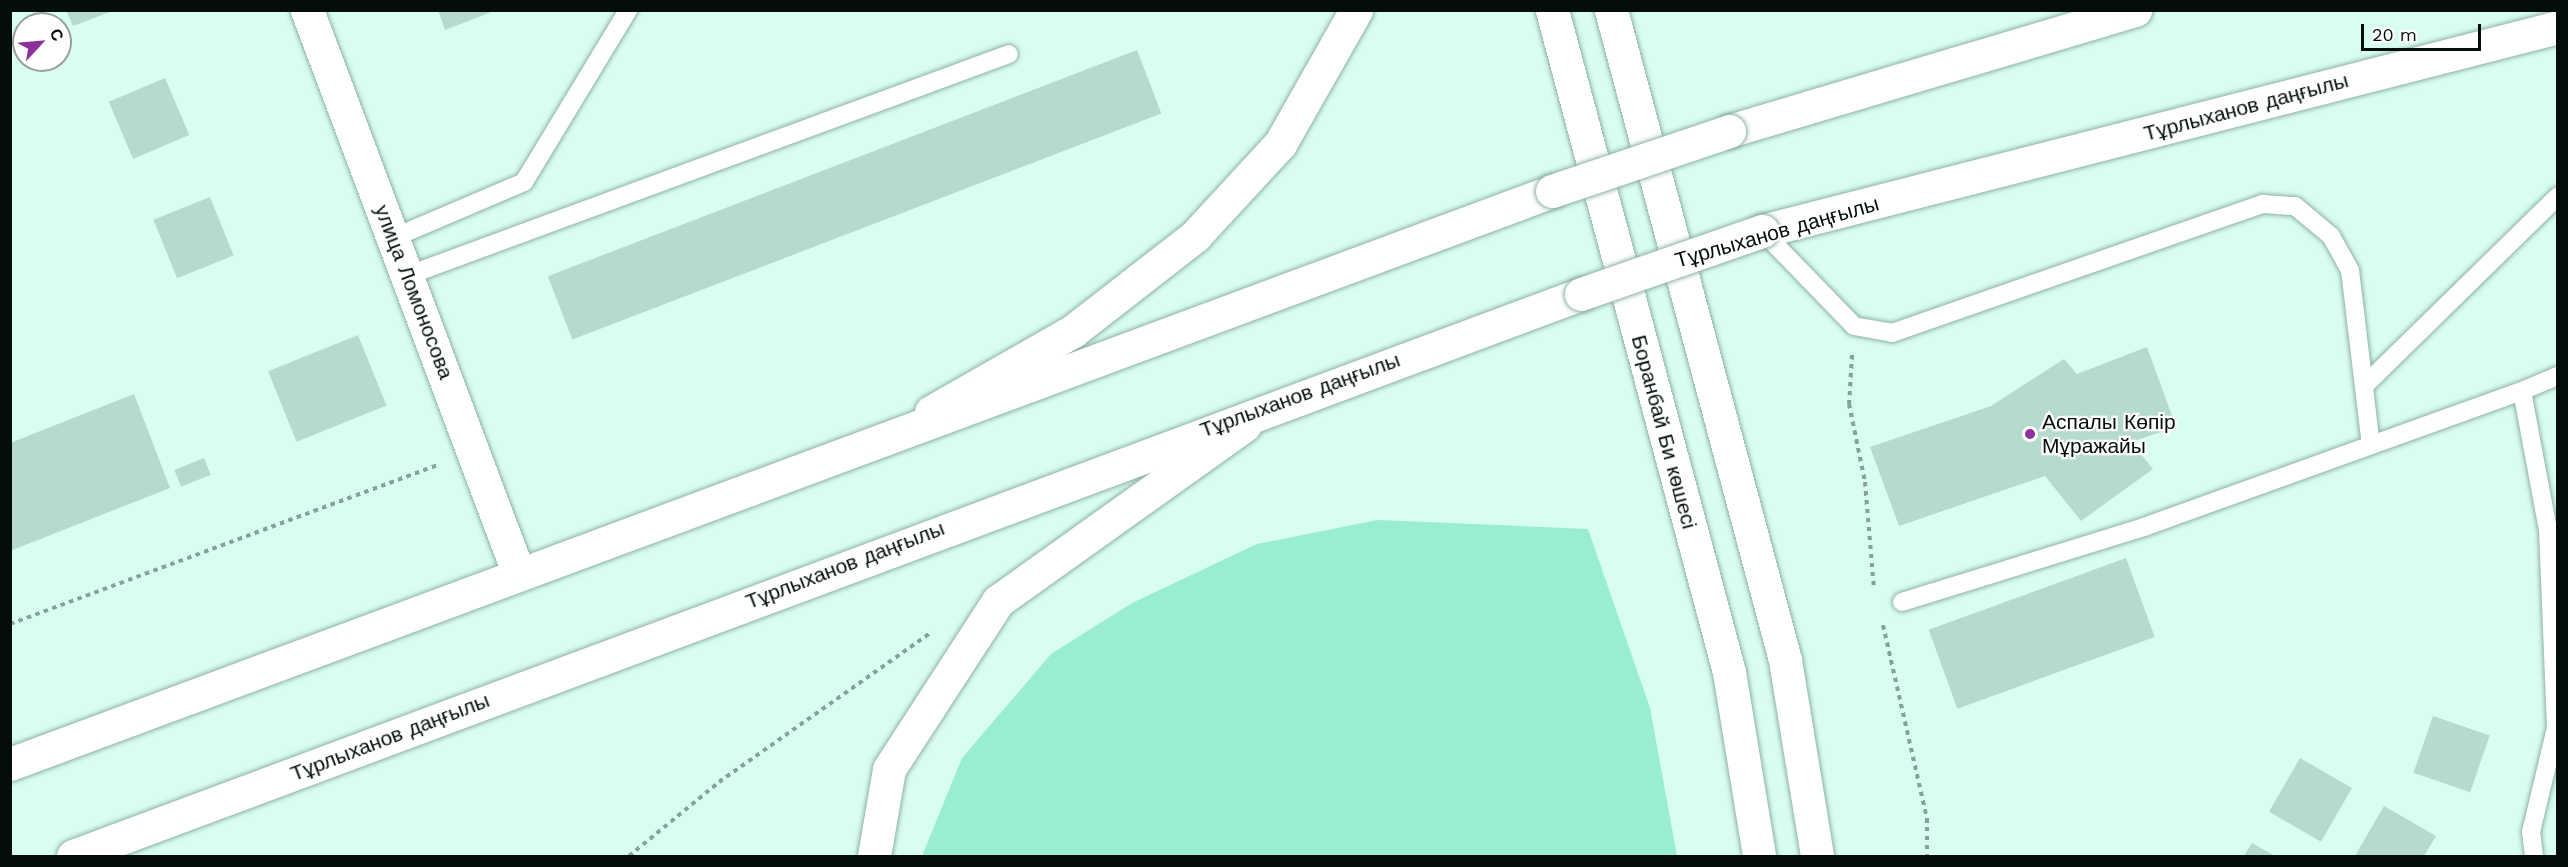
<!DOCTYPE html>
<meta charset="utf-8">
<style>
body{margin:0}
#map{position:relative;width:2568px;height:867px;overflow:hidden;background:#d8fdf1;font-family:"Work Sans",sans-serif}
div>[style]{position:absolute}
.green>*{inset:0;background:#99edd3}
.building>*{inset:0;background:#b6dace;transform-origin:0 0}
.path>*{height:4px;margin-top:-2px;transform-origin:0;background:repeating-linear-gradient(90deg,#86a199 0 4.5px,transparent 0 9px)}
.roads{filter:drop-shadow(0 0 2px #8eb1a5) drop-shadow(0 0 2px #8eb1a5)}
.service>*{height:18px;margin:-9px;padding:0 9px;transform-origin:9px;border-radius:9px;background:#fff}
.minor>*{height:33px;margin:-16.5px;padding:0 16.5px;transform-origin:16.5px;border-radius:16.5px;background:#fff}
.secondary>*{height:33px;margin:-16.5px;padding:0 16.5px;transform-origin:16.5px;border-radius:16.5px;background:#fff}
.primary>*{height:33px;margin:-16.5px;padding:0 16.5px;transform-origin:16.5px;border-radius:16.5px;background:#fff}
.trunk>*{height:33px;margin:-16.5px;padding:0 16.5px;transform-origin:16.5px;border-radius:16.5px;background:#fff}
.bridges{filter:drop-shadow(0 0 2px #8eb1a5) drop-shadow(0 0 2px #8eb1a5)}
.trunk-bridge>*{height:33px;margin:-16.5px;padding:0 16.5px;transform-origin:16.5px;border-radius:16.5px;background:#fff}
.dots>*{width:16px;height:16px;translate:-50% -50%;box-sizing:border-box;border:3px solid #fff;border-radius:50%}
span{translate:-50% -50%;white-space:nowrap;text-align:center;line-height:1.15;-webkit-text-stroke:4.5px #fff;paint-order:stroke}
.street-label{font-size:21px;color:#030e0a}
.poi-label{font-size:21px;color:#030e0a}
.left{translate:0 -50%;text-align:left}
.frame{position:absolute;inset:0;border:12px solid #030e0a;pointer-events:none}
.north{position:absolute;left:12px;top:12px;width:60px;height:60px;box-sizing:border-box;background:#fff;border:2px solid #9a9f9d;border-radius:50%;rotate:64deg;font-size:16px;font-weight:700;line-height:24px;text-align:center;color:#030e0a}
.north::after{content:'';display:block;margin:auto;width:21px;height:27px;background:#8e319c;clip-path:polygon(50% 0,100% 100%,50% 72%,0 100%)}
.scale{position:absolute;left:2361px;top:24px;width:120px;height:27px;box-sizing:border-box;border:3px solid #030e0a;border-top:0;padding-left:8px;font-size:18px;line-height:21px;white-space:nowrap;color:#030e0a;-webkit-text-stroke:4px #fff;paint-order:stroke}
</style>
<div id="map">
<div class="green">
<div style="clip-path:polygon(1377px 520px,1588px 529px,1650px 708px,1677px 856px,922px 856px,962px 758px,1051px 654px,1132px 603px,1257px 544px)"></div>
</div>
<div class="building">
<div style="clip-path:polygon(66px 10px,113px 10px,113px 11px,73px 26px)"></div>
<div style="clip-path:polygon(438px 10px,494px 10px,494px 11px,445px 30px)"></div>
<div style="left:1137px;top:50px;width:68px;height:631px;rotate:69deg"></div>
<div style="left:165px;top:78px;width:62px;height:61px;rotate:67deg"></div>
<div style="left:210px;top:197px;width:63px;height:61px;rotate:68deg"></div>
<div style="left:358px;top:335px;width:76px;height:97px;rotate:68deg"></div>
<div style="clip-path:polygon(2147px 347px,2176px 427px,2131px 442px,2153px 469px,2081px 521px,2045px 476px,1899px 526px,1870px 447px,1991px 406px,2064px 359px,2077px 374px)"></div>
<div style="clip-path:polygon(134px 394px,170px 488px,10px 551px,10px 443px)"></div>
<div style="left:204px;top:458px;width:18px;height:32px;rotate:68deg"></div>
<div style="left:2126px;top:558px;width:84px;height:210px;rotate:70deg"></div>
<div style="left:2433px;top:716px;width:60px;height:60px;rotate:19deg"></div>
<div style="left:2300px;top:758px;width:60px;height:62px;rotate:30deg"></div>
<div style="clip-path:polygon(2384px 806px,2436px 836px,2424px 856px,2355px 856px)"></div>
<div style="clip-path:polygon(2252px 843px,2275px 856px,2244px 856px)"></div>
</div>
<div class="path">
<div style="left:1852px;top:355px;width:49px;rotate:93.5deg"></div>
<div style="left:1849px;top:404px;width:80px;rotate:78.4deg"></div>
<div style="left:1865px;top:482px;width:107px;rotate:85.2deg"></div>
<div style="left:10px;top:624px;width:456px;rotate:-20.4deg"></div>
<div style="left:1883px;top:625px;width:198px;rotate:77.2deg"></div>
<div style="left:1927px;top:818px;width:38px;rotate:90deg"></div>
<div style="left:629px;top:856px;width:117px;rotate:-39.4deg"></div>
<div style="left:719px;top:782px;width:261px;rotate:-35.2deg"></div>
</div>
<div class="roads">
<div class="service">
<div style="left:1762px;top:231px;width:132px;rotate:45.9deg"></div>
<div style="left:1854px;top:326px;width:39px;rotate:10deg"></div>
<div style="left:1892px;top:333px;width:393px;rotate:-19.2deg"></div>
<div style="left:2263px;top:204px;width:32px;rotate:4deg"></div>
<div style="left:2295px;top:206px;width:47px;rotate:39.8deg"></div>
<div style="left:2331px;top:236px;width:39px;rotate:61deg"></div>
<div style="left:2350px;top:270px;width:176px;rotate:83.2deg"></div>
<div style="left:393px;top:238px;width:142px;rotate:-23.1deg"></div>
<div style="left:524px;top:182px;width:201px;rotate:-58.8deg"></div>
<div style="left:409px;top:275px;width:639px;rotate:-20.22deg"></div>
<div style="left:2365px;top:385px;width:270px;rotate:-44.4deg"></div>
<div style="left:1902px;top:602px;width:253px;rotate:-17.2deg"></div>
<div style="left:2144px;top:527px;width:402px;rotate:-19.8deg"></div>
<div style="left:2534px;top:856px;width:24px;rotate:-97deg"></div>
<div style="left:2531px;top:832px;width:107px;rotate:-76.5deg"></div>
<div style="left:2556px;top:728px;width:198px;rotate:-92.3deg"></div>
<div style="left:2548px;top:530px;width:141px;rotate:-100.6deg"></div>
<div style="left:2522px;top:391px;width:39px;rotate:-23deg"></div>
</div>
<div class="minor">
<div style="left:307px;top:10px;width:603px;rotate:69.43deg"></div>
</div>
<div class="secondary">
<div style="left:1552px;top:10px;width:685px;rotate:75.03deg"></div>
<div style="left:1729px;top:672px;width:186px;rotate:80.7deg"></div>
<div style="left:1611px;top:10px;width:673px;rotate:75.01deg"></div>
<div style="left:1785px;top:660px;width:199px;rotate:80.7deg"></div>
<div style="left:874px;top:856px;width:88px;rotate:-80.2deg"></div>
<div style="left:889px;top:769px;width:200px;rotate:-57deg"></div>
<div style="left:998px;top:601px;width:303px;rotate:-35.5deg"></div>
</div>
<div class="primary">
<div style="left:931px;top:412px;width:163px;rotate:-29.7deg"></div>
<div style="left:1073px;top:331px;width:155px;rotate:-37.9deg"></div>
<div style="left:1195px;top:236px;width:125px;rotate:-47.3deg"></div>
<div style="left:1280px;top:144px;width:154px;rotate:-60.4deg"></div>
</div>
<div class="trunk">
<div style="left:1729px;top:131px;width:424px;rotate:-16.6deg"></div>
<div style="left:1762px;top:231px;width:822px;rotate:-14.37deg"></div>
<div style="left:10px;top:764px;width:1645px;rotate:-20.38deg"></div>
<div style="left:73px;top:856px;width:1609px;rotate:-20.44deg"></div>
</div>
</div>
<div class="bridges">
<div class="trunk-bridge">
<div style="left:1552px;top:191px;width:187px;rotate:-18.7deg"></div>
<div style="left:1581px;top:294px;width:192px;rotate:-19.2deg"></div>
</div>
</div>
<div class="dots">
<div style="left:2030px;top:434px;background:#8e319c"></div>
</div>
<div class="street-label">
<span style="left:2246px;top:107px;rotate:-15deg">Тұрлыханов даңғылы</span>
<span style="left:1777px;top:232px;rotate:-16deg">Тұрлыханов даңғылы</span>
<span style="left:414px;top:292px;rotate:69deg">улица Ломоносова</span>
<span style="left:1300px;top:395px;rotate:-20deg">Тұрлыханов даңғылы</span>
<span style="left:1664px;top:432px;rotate:75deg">Боранбай Би көшесі</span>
<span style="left:845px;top:565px;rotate:-21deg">Тұрлыханов даңғылы</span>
<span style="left:390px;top:737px;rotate:-21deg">Тұрлыханов даңғылы</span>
</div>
<div class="poi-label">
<span class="left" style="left:2042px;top:434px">Аспалы Көпір<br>Мұражайы</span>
</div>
<div class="frame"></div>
<div class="north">С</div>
<div class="scale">20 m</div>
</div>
